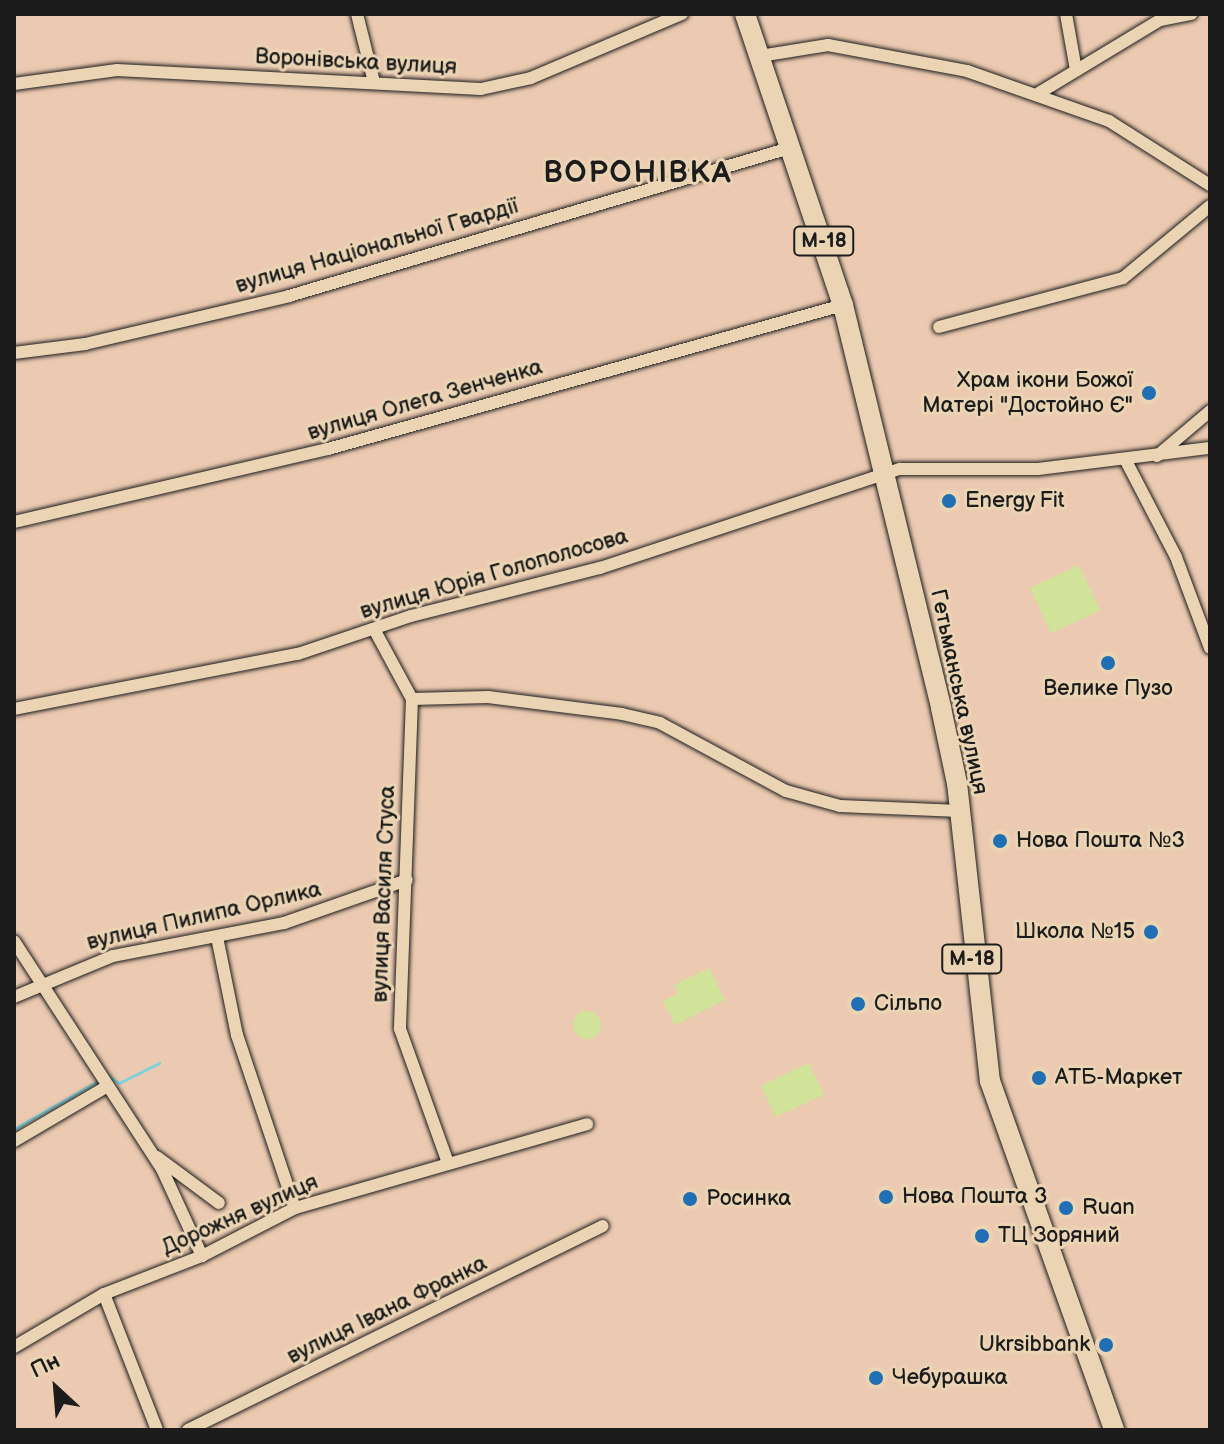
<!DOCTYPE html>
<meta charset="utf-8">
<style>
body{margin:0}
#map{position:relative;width:1224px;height:1444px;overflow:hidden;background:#eccab1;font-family:"Balsamiq Sans",sans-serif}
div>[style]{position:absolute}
.green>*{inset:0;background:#d0e398;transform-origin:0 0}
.round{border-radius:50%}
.stream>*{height:3px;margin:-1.5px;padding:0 1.5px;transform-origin:1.5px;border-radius:1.5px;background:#80d1da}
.roads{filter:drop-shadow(0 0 2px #1c1c1c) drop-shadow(0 0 2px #1c1c1c)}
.minor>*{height:12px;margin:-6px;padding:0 6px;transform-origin:6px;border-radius:6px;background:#ebd4b4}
.trunk>*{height:20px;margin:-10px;padding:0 10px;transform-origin:10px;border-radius:10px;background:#ebd4b4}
.dots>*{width:22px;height:22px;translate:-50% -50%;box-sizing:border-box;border:4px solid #ebd4b4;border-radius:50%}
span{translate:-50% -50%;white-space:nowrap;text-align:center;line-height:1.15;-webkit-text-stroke:6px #ebd4b4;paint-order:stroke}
.shield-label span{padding:2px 6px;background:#ebd4b4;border:2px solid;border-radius:6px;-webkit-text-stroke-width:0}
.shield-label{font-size:20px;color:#1c1c1c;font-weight:700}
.street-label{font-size:22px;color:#1c1c1c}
.poi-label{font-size:22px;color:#1c1c1c}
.right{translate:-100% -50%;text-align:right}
.left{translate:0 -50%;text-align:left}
.district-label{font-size:30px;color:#1c1c1c;font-weight:700;letter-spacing:2px}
.frame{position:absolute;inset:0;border:16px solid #1c1c1c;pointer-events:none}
.north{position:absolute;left:16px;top:1348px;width:80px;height:80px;-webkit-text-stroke:6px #ebd4b4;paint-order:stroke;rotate:334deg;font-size:22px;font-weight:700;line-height:32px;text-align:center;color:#1c1c1c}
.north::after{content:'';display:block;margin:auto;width:28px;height:36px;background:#1c1c1c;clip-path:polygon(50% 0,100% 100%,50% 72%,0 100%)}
</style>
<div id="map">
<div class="green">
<div style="left:1079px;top:565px;width:50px;height:54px;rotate:65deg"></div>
<div style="clip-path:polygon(709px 968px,725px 1000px,675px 1025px,663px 1001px,678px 993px,674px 985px)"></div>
<div class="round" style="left:573px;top:1011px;width:28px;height:28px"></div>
<div style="left:809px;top:1063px;width:35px;height:53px;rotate:65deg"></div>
</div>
<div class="stream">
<div style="left:109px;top:1076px;width:12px;rotate:35deg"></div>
<div style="left:119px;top:1083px;width:45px;rotate:-26.6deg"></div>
<div style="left:14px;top:1129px;width:95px;rotate:-29.8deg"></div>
</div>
<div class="roads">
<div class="minor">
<div style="left:357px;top:14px;width:70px;rotate:76deg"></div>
<div style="left:1066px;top:14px;width:57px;rotate:79.9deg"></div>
<div style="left:760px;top:56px;width:69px;rotate:-9.2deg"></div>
<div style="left:828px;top:45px;width:141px;rotate:10.6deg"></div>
<div style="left:967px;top:71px;width:151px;rotate:19.4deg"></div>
<div style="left:1109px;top:121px;width:120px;rotate:32.4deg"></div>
<div style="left:14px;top:84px;width:104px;rotate:-7.7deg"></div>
<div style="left:117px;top:70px;width:364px;rotate:3deg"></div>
<div style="left:481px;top:89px;width:51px;rotate:-12.4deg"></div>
<div style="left:531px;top:78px;width:164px;rotate:-23deg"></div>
<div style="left:1039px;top:93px;width:141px;rotate:-31.1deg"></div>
<div style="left:1160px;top:20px;width:32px;rotate:-11deg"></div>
<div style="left:939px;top:327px;width:190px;rotate:-14.9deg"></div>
<div style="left:1123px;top:278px;width:113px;rotate:-39.6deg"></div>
<div style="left:14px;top:353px;width:72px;rotate:-7.2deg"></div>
<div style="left:85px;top:344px;width:210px;rotate:-13.2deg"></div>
<div style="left:289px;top:296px;width:526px;rotate:-16.47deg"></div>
<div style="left:1157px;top:456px;width:70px;rotate:-40.3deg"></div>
<div style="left:1125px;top:459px;width:110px;rotate:62.5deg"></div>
<div style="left:1176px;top:557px;width:97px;rotate:69.5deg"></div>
<div style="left:14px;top:522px;width:322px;rotate:-13.1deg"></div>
<div style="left:328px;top:449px;width:535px;rotate:-15.62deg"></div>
<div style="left:374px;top:629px;width:80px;rotate:61.5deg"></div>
<div style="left:412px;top:699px;width:330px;rotate:92.1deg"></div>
<div style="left:400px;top:1029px;width:142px;rotate:70.3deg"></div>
<div style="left:412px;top:699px;width:76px;rotate:-1.5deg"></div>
<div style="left:488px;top:697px;width:135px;rotate:7.2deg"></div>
<div style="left:622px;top:714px;width:39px;rotate:13deg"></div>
<div style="left:660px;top:723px;width:143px;rotate:28.4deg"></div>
<div style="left:786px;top:791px;width:56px;rotate:15.5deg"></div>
<div style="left:840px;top:806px;width:120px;rotate:2.4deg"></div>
<div style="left:14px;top:709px;width:289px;rotate:-11deg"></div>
<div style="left:298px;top:654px;width:119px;rotate:-18.6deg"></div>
<div style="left:411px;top:616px;width:195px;rotate:-14.3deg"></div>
<div style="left:600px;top:568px;width:316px;rotate:-18.3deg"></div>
<div style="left:900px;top:469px;width:138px"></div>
<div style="left:1038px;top:469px;width:173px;rotate:-7deg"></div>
<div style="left:217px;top:937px;width:100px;rotate:78.5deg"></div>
<div style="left:237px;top:1035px;width:182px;rotate:71.5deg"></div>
<div style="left:14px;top:941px;width:272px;rotate:57deg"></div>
<div style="left:162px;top:1169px;width:96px;rotate:65.3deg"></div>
<div style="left:14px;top:997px;width:107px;rotate:-22.5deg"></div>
<div style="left:113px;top:956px;width:174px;rotate:-10.9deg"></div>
<div style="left:284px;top:923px;width:130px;rotate:-19.3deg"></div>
<div style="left:14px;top:1141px;width:107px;rotate:-30.4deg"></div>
<div style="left:157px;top:1157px;width:77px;rotate:36.6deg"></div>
<div style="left:104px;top:1294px;width:146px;rotate:68.7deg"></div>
<div style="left:14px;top:1347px;width:104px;rotate:-30.5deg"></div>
<div style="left:104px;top:1294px;width:105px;rotate:-21.2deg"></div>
<div style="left:202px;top:1256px;width:105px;rotate:-27.3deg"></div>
<div style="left:295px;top:1208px;width:304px;rotate:-16deg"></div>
<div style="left:188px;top:1430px;width:462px;rotate:-26.2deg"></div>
</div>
<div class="trunk">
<div style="left:745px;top:14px;width:307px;rotate:71.4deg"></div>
<div style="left:843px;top:305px;width:415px;rotate:76.3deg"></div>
<div style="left:941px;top:708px;width:77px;rotate:78deg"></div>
<div style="left:957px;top:783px;width:300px;rotate:83.7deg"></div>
<div style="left:990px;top:1081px;width:370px;rotate:70.4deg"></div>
</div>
</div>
<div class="dots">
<div style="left:1149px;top:393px;background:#1f6fb2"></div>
<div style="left:949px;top:501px;background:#1f6fb2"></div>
<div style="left:1108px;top:663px;background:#1f6fb2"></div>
<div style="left:1000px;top:841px;background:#1f6fb2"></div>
<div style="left:1151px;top:932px;background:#1f6fb2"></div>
<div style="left:858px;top:1004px;background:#1f6fb2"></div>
<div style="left:1039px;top:1078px;background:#1f6fb2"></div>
<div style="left:886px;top:1197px;background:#1f6fb2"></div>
<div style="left:690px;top:1199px;background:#1f6fb2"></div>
<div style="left:1066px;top:1208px;background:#1f6fb2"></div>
<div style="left:982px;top:1236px;background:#1f6fb2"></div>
<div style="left:1106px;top:1345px;background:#1f6fb2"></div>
<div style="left:876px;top:1378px;background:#1f6fb2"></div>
</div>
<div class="shield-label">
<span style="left:824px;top:241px">М-18</span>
<span style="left:972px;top:959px">М-18</span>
</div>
<div class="street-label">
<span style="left:356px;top:62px;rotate:3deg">Воронівська вулиця</span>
<span style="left:377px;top:246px;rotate:-16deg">вулиця Національної Гвардії</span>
<span style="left:425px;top:400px;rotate:-16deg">вулиця Олега Зенченка</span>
<span style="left:494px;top:574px;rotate:-16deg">вулиця Юрія Голополосова</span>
<span style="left:959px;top:692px;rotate:78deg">Гетьманська вулиця</span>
<span style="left:384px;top:894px;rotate:-88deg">вулиця Василя Стуса</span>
<span style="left:204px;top:916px;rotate:-13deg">вулиця Пилипа Орлика</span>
<span style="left:240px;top:1215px;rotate:-24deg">Дорожня вулиця</span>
<span style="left:387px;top:1310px;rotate:-26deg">вулиця Івана Франка</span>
</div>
<div class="poi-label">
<span class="right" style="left:1133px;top:393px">Храм ікони Божої<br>Матері "Достойно Є"</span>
<span class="left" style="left:965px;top:501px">Energy Fit</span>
<span style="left:1108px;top:689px">Велике Пузо</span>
<span class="left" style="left:1016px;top:841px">Нова Пошта №3</span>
<span class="right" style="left:1135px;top:932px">Школа №15</span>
<span class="left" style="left:874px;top:1004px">Сільпо</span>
<span class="left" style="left:1055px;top:1078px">АТБ-Маркет</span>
<span class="left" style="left:902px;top:1197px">Нова Пошта 3</span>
<span class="left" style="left:706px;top:1199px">Росинка</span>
<span class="left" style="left:1082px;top:1208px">Ruan</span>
<span class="left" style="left:998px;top:1236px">ТЦ Зоряний</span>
<span class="right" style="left:1090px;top:1345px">Ukrsibbank</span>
<span class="left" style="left:892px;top:1378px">Чебурашка</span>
</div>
<div class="district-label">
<span style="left:638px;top:173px">ВОРОНІВКА</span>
</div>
<div class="frame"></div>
<div class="north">Пн</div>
</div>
